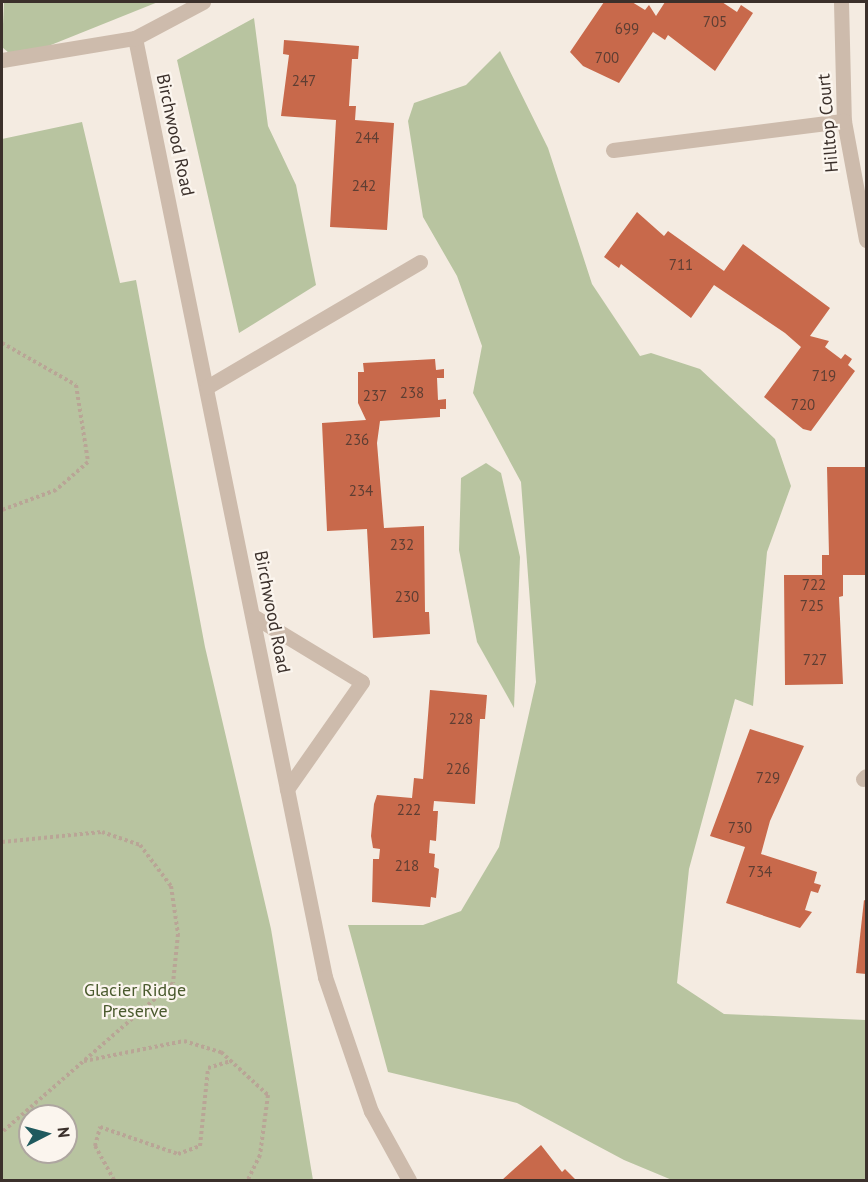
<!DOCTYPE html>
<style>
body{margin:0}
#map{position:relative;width:868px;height:1182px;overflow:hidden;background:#f4ebe1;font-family:"PT Sans",sans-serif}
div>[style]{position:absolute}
.green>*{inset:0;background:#b8c4a0}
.building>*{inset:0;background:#c8694b}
.path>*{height:4px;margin-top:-2px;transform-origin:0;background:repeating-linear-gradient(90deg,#b9a596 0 3px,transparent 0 6px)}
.minor>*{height:15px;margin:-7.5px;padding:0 7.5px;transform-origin:7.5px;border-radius:7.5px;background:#cdbbac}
span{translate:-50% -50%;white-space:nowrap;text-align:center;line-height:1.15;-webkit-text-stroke:4.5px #fbf5ee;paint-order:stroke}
.number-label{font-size:15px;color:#5e3e33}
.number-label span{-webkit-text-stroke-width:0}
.street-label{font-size:18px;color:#3b302b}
.park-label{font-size:18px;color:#4a5a2e}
.frame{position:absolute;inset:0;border:3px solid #3b302b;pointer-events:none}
.north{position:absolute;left:18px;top:1104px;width:60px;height:60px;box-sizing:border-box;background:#fbf5ee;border:2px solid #aea6a0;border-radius:50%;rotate:84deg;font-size:16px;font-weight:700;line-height:24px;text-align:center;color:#3b302b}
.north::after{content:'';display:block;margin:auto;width:21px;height:27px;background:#1f5a5e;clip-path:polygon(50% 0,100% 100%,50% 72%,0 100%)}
</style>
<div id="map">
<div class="green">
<div style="clip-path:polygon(4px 2px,158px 2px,16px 59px,2px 47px)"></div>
<div style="clip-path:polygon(254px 18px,268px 126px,296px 185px,316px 285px,239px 333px,177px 60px)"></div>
<div style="clip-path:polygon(500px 51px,548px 148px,592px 284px,640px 356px,651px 353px,700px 369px,775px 439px,791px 486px,767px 552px,753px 706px,735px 699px,689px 869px,677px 983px,724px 1014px,866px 1020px,866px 1180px,672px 1180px,624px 1160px,517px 1103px,388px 1072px,348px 925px,423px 925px,461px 911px,499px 847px,536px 682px,521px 482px,473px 393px,482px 346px,457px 276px,423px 217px,408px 121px,414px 103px,466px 85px)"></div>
<div style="clip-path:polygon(evenodd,82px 122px,120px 283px,136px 280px,205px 647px,271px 929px,313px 1180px,2px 1180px,2px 139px,82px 122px,30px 1116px,66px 1116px,66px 1152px,30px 1152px,30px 1116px)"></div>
<div style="clip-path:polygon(486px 463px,501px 473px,520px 557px,514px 708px,477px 642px,459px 550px,461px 478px)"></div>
</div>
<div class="building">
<div style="clip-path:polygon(604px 2px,632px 2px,645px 10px,649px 5px,656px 16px,665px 2px,722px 2px,737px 12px,741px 5px,753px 13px,715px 71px,668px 35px,665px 40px,653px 32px,619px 83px,583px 66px,570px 52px)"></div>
<div style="clip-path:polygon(284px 40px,359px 46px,358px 59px,352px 59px,349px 106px,356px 106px,355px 120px,394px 123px,387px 230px,330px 227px,336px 120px,281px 116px,289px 55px,283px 54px)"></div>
<div style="clip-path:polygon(637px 212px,664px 236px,668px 231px,724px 271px,743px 244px,830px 308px,810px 336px,829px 341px,825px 347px,841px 359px,845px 354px,852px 359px,848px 365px,855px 371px,811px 431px,803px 429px,764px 397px,801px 347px,785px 333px,714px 285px,691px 318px,621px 264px,619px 268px,604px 257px)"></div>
<div style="clip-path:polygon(435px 359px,436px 370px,444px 369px,444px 378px,437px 378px,438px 400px,446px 399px,446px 409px,440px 409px,440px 417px,380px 421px,377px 443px,384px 528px,424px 526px,425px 612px,429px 612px,430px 634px,373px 638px,367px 529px,327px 531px,322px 423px,366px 420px,358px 403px,358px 372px,364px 372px,363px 363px)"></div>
<div style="clip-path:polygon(827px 467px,866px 467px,866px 575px,843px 575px,843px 596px,839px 597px,843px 684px,785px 685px,784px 575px,822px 575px,822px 555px,829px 555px)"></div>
<div style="clip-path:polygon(430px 690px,487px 695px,485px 719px,480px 719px,475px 804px,434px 801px,433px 811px,438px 811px,436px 841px,430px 840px,429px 853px,435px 854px,434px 867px,439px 869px,436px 898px,431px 897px,430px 907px,372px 902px,373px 859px,379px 859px,380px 849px,373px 848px,371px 836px,374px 804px,377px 795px,412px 798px,414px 778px,423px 779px)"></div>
<div style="clip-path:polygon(750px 729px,804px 746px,770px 821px,761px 854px,817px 872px,814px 883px,821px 885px,818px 893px,811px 891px,805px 910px,812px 912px,800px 928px,726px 903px,745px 847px,710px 836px)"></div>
<div style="clip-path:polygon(864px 900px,866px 901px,866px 974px,856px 973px)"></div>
<div style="clip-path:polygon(541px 1145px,562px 1172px,565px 1169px,576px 1180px,502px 1180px)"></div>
</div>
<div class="path">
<div style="left:2px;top:343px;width:85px;rotate:29.6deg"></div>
<div style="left:76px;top:385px;width:78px;rotate:81.1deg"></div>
<div style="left:88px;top:462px;width:43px;rotate:138.8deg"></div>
<div style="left:56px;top:490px;width:58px;rotate:159.7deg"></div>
<div style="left:2px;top:842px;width:100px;rotate:-5.7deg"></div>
<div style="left:102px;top:832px;width:40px;rotate:18.9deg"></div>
<div style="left:140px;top:845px;width:51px;rotate:52.9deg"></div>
<div style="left:171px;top:886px;width:49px;rotate:81.7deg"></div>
<div style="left:178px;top:934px;width:49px;rotate:95.8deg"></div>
<div style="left:173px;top:983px;width:227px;rotate:138.9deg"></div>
<div style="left:84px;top:1061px;width:102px;rotate:-11.3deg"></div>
<div style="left:184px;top:1041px;width:39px;rotate:17deg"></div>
<div style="left:221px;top:1052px;width:64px;rotate:42.5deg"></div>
<div style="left:268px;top:1095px;width:61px;rotate:97.6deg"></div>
<div style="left:260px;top:1155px;width:28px;rotate:116deg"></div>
<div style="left:114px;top:1180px;width:39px;rotate:-119deg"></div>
<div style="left:95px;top:1146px;width:20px;rotate:-75deg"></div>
<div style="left:100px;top:1127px;width:83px;rotate:19.1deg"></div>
<div style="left:178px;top:1154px;width:23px;rotate:-20deg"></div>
<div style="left:200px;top:1146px;width:78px;rotate:-84.1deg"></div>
<div style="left:208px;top:1068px;width:24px;rotate:-17deg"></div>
</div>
<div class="minor">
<div style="left:841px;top:2px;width:119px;rotate:88.6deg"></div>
<div style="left:844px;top:121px;width:121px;rotate:79.5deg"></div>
<div style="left:135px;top:38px;width:958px;rotate:78.56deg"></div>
<div style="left:325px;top:977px;width:142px;rotate:71.1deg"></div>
<div style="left:371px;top:1111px;width:79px;rotate:61.2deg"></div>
<div style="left:2px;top:60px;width:135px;rotate:-9.4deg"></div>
<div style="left:135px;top:38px;width:77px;rotate:-27.9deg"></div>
<div style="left:613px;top:150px;width:233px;rotate:-7.2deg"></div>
<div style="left:207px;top:387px;width:247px;rotate:-30.4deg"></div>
<div style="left:253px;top:616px;width:127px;rotate:31.2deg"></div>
<div style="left:362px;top:682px;width:131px;rotate:125deg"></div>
<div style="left:863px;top:779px;width:4px;rotate:-45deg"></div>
</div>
<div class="number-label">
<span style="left:715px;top:22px">705</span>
<span style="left:627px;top:29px">699</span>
<span style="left:607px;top:58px">700</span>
<span style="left:304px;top:81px">247</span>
<span style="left:367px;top:138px">244</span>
<span style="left:364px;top:186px">242</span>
<span style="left:681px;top:265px">711</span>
<span style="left:824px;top:376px">719</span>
<span style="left:412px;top:393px">238</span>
<span style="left:375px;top:396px">237</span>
<span style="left:803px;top:405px">720</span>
<span style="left:357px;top:440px">236</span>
<span style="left:361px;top:491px">234</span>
<span style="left:402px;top:545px">232</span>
<span style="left:814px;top:585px">722</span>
<span style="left:407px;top:597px">230</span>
<span style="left:812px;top:606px">725</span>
<span style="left:815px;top:660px">727</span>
<span style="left:461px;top:719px">228</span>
<span style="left:458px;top:769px">226</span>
<span style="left:768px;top:778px">729</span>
<span style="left:409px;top:810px">222</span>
<span style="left:740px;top:828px">730</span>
<span style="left:407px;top:866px">218</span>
<span style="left:760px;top:872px">734</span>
</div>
<div class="street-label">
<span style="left:828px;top:123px;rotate:-95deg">Hilltop Court</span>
<span style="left:175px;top:135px;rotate:78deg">Birchwood Road</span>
<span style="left:272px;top:612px;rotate:79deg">Birchwood Road</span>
</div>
<div class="park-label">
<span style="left:135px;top:1001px">Glacier Ridge<br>Preserve</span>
</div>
<div class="frame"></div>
<div class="north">N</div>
</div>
